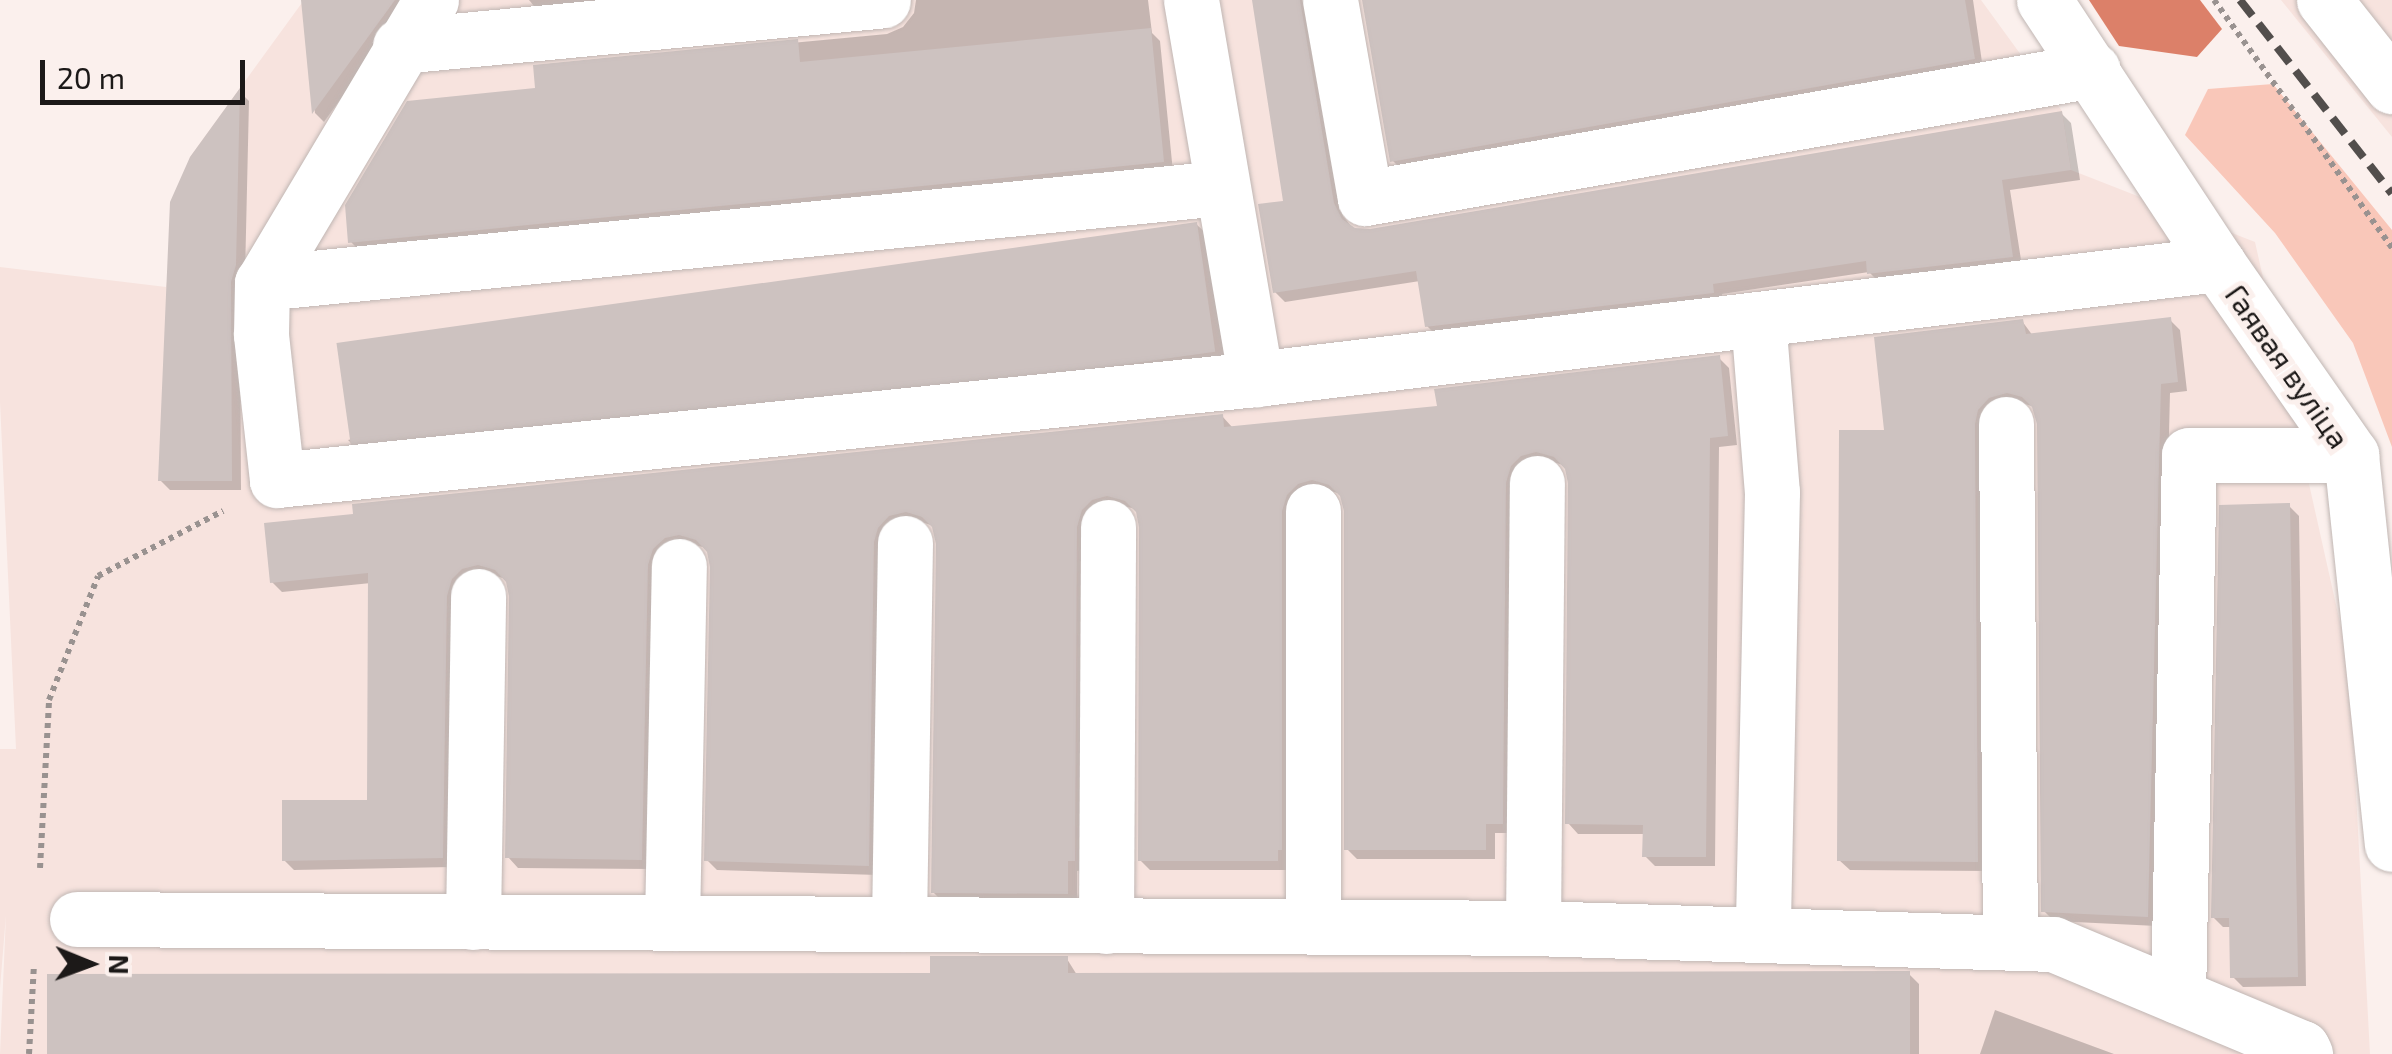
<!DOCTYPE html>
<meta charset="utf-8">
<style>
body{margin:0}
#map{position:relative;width:2392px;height:1054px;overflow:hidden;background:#fbf0ed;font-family:"Exo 2",sans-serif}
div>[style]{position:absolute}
.built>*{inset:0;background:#f7e3de}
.green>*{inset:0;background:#f9c7b9}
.water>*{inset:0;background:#dc8069}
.shadow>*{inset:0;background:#0003}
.building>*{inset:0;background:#cdc2c0;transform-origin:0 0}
.path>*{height:6px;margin-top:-3px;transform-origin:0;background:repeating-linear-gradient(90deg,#999290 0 5px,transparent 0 10px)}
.roads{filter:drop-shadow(0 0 2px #c0b6b3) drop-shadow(0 0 2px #c0b6b3)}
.minor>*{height:55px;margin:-27.5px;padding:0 27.5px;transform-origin:27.5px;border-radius:27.5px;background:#fff}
.rail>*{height:8px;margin-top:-4px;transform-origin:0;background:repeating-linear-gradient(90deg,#524e4c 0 20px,transparent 0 30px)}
span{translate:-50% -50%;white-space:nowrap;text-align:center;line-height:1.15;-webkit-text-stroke:10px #fbf0ed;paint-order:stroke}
.street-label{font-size:30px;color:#1c1918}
.north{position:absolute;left:40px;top:914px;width:100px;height:100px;-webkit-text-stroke:8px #fbf0ed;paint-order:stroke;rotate:91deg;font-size:28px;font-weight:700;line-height:40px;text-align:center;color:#1c1918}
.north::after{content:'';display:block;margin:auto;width:35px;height:45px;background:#1c1918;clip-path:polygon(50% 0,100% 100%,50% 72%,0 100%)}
.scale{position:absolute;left:40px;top:60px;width:205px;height:45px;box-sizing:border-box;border:5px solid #1c1918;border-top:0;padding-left:12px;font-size:30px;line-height:35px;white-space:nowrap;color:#1c1918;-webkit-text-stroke:8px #fbf0ed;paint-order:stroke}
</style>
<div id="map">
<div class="built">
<div style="clip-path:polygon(304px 0,1981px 0,2062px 111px,2071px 170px,2255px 242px,2349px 663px,2370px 1054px,0 1054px,6px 915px,0 988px,0 749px,16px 749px,0 402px,0 267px,166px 287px,190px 157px)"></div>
<div style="clip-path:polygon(2281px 0,2392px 0,2392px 137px)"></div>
</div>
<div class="green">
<div style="clip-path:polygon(2273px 84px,2392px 230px,2392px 447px,2353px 343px,2275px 233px,2185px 135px,2208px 89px)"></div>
</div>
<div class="water">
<div style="clip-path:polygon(2089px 0,2200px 0,2222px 29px,2197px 57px,2119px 46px)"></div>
</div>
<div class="shadow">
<div style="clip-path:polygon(307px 0,412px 0,324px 122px,315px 113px,304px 5px)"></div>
<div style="clip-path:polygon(529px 0,660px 0,539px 12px)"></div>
<div style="clip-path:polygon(916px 0,1148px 0,1152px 33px,1160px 41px,1173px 172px,361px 252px,351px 242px,538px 90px,536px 67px,887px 34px,903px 27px,914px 13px)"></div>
<div style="clip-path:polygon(1254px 0,1310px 0,1308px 17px,1343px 216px,1354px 230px,1371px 231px,2061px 113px,2071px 123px,2080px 180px,2010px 190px,2022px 266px,1880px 283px,1869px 272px,1722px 294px,1723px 302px,1437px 336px,1427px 326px,1420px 281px,1285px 302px,1275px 292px,1286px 203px)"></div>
<div style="clip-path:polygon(1364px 0,1973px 0,1983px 69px,1403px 171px,1393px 161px)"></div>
<div style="clip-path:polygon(240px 92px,249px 101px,245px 276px,240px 294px,241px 490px,170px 490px,160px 480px,193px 158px)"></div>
<div style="clip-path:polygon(1196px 224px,1207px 234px,1225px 361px,358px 450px,348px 440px)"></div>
<div style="clip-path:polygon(2170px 320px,2180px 330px,2187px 391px,2170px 393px,2157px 926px,2054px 921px,2044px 911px,2040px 423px,2035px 407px,2018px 402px,1987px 871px,1850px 870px,1839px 860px,1887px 433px,2022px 321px,2033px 336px)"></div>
<div style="clip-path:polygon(1719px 358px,1729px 368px,1737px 445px,1719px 447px,1715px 866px,1655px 866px,1645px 856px,1645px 834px,1578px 834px,1568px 823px,1571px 483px,1566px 466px,1550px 461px,1512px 833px,1495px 833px,1495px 859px,1357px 859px,1347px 849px,1347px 511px,1341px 494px,1324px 489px,1287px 870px,1150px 870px,1140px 860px,1142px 527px,1136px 509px,1119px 505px,1084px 870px,1077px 871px,1077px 903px,943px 902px,933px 892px,939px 543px,934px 526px,918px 521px,878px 875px,717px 870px,707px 860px,713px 566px,707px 548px,690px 544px,651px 869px,518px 868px,508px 857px,512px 596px,506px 579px,489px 574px,452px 867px,294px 870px,284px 860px,370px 802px,371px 583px,282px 592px,272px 582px,1222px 416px,1232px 427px,1440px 408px)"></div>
<div style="clip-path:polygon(2289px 506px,2299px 516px,2306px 986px,2243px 987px,2233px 977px,2232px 927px,2223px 927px,2213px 917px)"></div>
<div style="clip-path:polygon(1067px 959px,1077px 975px,1909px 974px,1919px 984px,1919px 1054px,50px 1054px,932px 975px)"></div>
<div style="clip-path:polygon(1995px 1010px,2114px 1054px,1980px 1054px)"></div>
</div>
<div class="building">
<div style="clip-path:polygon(301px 0,395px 0,312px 114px)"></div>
<div style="clip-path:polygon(1252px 0,1300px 0,1334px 203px,1342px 219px,1355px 228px,1370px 229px,2062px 111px,2071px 170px,2002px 180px,2013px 257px,1867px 274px,1866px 261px,1713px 284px,1714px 293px,1425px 327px,1416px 271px,1273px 293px,1258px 204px,1283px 201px)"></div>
<div style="clip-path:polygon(1362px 0,1965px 0,1975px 59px,1390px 162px)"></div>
<div style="clip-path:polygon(1151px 28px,1164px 162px,348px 243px,345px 205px,407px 101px,535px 88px,533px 65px,798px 39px,800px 62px)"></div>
<div style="clip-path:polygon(240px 88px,236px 265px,231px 282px,232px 481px,158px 481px,170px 202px,190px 157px)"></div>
<div style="left:1197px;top:222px;width:131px;height:869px;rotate:82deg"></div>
<div style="clip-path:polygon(2171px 317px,2178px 382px,2161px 384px,2148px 917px,2041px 912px,2037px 424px,2032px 407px,2022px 397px,2007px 393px,1989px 398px,1978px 410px,1975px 424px,1978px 862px,1837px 861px,1839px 430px,1884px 430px,1874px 337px,2023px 319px,2026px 334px)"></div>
<div style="clip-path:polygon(1720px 355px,1728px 436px,1710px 438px,1706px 857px,1642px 857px,1643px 825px,1565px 824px,1568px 483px,1565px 469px,1554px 457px,1536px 452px,1521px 456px,1511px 466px,1506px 483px,1503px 824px,1486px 824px,1486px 850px,1344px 850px,1344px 511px,1340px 496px,1329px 485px,1312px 480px,1298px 484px,1287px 495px,1282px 511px,1282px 850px,1278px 850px,1278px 861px,1138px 861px,1139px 527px,1136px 512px,1125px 501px,1107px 496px,1092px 500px,1082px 510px,1077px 527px,1075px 861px,1068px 861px,1068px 894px,931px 893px,936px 544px,932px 527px,922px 517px,906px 512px,889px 516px,878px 528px,874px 542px,869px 866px,704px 861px,710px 567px,707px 552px,696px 540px,679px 535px,665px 538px,653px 549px,648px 565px,642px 860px,505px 858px,509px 596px,506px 582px,495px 570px,478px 565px,462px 569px,452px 579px,447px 596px,443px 858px,282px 861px,282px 800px,367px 800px,368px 573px,270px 583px,264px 523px,353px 514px,352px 504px,1223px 414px,1224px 427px,1437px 406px,1434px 389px)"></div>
<div style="clip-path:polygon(2290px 503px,2298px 977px,2230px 978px,2229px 918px,2211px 918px,2219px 505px)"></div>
<div style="clip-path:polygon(930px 956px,1068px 956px,1068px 973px,1910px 971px,1910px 1054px,47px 1054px,47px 974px,930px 973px)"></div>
</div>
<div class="path">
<div style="left:2214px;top:0;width:305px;rotate:54.3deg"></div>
<div style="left:40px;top:868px;width:168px;rotate:-86.9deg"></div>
<div style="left:49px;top:700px;width:133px;rotate:-68.4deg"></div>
<div style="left:98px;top:576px;width:141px;rotate:-27.5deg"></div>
<div style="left:29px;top:1054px;width:89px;rotate:-86.8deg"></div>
</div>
<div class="roads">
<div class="minor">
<div style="left:431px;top:0;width:330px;rotate:120.8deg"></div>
<div style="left:262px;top:283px;width:52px;rotate:91.1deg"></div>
<div style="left:261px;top:335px;width:146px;rotate:83.7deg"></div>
<div style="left:277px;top:480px;width:984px;rotate:-5.89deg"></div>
<div style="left:1256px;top:379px;width:969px;rotate:-6.82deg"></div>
<div style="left:1191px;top:0;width:385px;rotate:80.3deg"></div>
<div style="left:1330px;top:0;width:201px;rotate:80deg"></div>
<div style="left:1365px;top:198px;width:739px;rotate:-9.97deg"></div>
<div style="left:2044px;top:0;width:316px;rotate:56.6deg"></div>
<div style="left:2218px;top:264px;width:233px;rotate:55.1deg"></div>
<div style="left:2351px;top:455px;width:391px;rotate:84deg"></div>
<div style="left:2324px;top:0;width:110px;rotate:51.7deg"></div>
<div style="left:400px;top:46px;width:485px;rotate:-5.4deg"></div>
<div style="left:262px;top:283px;width:964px;rotate:-5.66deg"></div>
<div style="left:1758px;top:319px;width:174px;rotate:85.4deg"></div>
<div style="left:1772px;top:492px;width:440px;rotate:91.2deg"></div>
<div style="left:2006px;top:424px;width:518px;rotate:89.56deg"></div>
<div style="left:77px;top:919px;width:1456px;rotate:0.35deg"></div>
<div style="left:1533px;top:928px;width:520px;rotate:1.76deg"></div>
<div style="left:2053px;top:944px;width:270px;rotate:22.7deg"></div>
<div style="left:2302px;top:1048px;width:7px;rotate:63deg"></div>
<div style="left:473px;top:922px;width:326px;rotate:-89.1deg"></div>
<div style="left:672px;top:923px;width:357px;rotate:-88.9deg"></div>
<div style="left:899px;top:924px;width:381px;rotate:-89.1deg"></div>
<div style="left:1106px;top:926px;width:399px;rotate:-89.7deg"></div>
<div style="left:1313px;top:927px;width:416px;rotate:-90deg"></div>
<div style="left:1533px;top:928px;width:445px;rotate:-89.5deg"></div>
<div style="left:2178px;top:996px;width:541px;rotate:-88.84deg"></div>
<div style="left:2189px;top:455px;width:162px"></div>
</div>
</div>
<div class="rail">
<div style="left:2240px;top:0;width:246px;rotate:51.9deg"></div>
</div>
<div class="street-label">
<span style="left:2288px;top:366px;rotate:55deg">Гаявая вуліца</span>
</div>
<div class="north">N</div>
<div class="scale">20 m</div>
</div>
